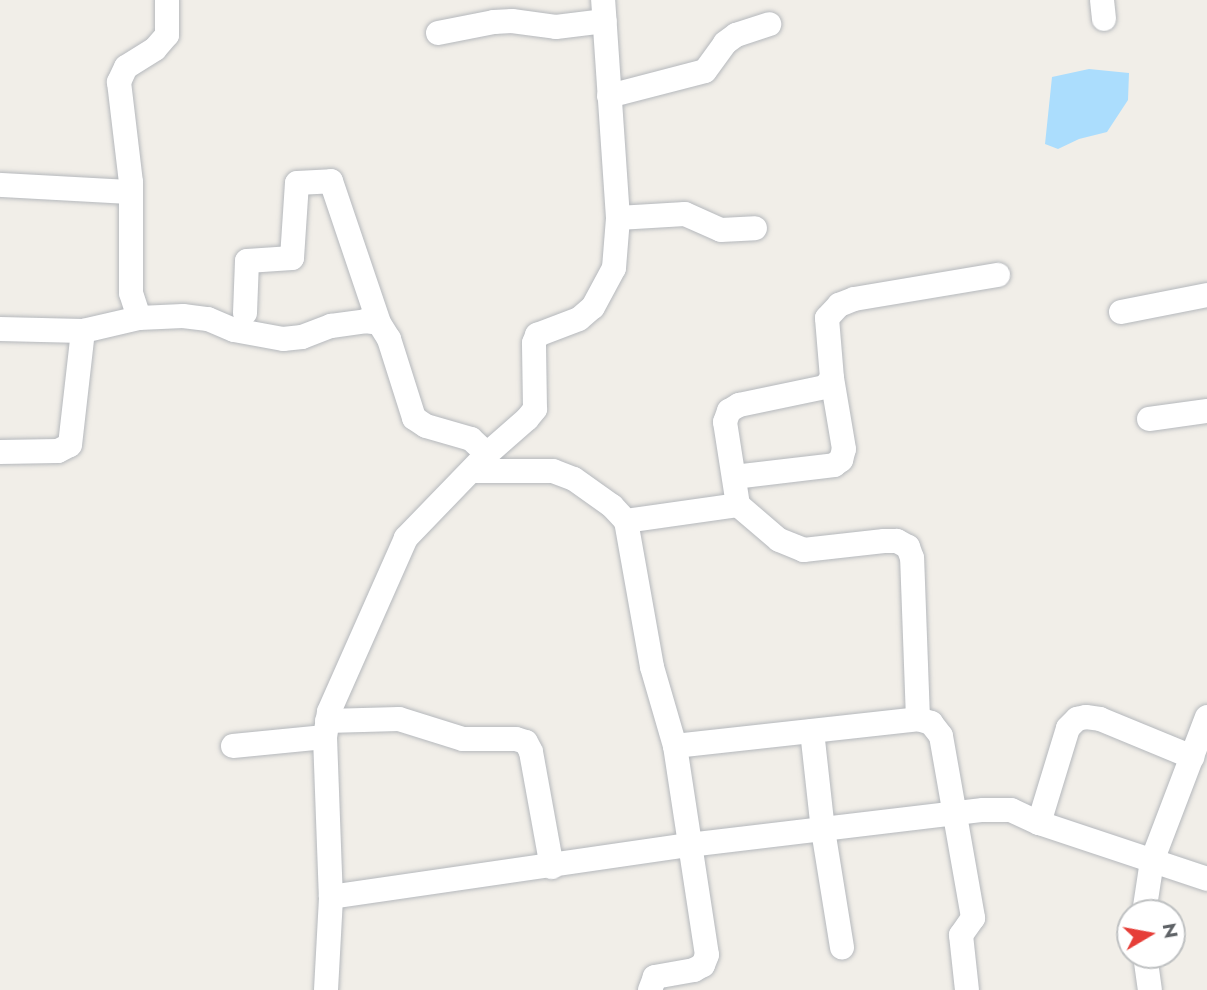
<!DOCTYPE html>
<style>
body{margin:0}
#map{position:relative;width:1207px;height:990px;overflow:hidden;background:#f1eee8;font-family:Jost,sans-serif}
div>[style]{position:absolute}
.water>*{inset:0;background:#abddfd}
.roads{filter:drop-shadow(0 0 2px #b5b8bc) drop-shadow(0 0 2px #b5b8bc)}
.minor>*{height:24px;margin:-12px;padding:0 12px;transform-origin:12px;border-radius:12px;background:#fff}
span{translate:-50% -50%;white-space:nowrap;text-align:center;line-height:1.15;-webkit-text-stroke:7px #fff;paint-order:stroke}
.north{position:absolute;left:1116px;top:899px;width:70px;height:70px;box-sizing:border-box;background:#fff;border:2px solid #bfc1c2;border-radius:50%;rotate:80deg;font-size:19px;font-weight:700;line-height:28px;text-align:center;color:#5f6367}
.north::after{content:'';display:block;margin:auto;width:24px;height:32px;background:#e63e38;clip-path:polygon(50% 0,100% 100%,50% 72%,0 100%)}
</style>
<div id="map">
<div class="water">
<div style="clip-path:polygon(1089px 69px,1129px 73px,1128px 100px,1107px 132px,1079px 139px,1058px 149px,1045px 144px,1052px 77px)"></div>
</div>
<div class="roads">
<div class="minor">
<div style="left:167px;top:0;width:35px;rotate:90deg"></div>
<div style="left:167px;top:35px;width:18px;rotate:131deg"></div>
<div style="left:155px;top:49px;width:34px;rotate:148deg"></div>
<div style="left:126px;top:67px;width:17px;rotate:115deg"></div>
<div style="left:119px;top:82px;width:101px;rotate:83.2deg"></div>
<div style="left:131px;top:182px;width:111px;rotate:90deg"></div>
<div style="left:131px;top:293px;width:26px;rotate:72deg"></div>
<div style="left:139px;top:318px;width:44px;rotate:-2.6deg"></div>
<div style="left:183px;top:316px;width:25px;rotate:7deg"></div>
<div style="left:208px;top:319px;width:28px;rotate:23deg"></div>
<div style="left:234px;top:330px;width:50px;rotate:10.4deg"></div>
<div style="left:283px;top:339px;width:19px;rotate:-6deg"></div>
<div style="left:302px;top:337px;width:31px;rotate:-21deg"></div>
<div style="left:331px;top:326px;width:34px;rotate:-8deg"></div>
<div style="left:365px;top:321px;width:14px;rotate:8deg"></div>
<div style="left:379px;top:323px;width:19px;rotate:58deg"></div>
<div style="left:389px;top:339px;width:83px;rotate:72.4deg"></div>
<div style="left:414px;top:418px;width:14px;rotate:34deg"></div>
<div style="left:426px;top:426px;width:47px;rotate:16.1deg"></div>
<div style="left:471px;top:439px;width:22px;rotate:43deg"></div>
<div style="left:487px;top:454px;width:117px;rotate:134deg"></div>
<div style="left:406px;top:538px;width:190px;rotate:113.9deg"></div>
<div style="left:329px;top:712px;width:25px;rotate:99deg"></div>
<div style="left:325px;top:737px;width:160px;rotate:87.9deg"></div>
<div style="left:1102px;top:0;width:19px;rotate:84deg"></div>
<div style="left:438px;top:33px;width:57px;rotate:-11.1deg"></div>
<div style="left:494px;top:22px;width:18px;rotate:-3deg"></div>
<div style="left:512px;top:21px;width:44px;rotate:7.8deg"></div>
<div style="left:556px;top:27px;width:49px;rotate:-7deg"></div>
<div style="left:609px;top:96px;width:99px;rotate:-14.6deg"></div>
<div style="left:705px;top:71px;width:34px;rotate:-54deg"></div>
<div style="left:725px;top:43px;width:14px;rotate:-36deg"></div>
<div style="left:736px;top:35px;width:35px;rotate:-18deg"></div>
<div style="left:0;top:185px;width:131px;rotate:3.1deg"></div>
<div style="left:618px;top:218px;width:67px;rotate:-3.4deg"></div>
<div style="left:685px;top:214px;width:39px;rotate:24deg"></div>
<div style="left:721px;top:230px;width:34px;rotate:-3deg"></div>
<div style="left:1121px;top:312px;width:88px;rotate:-11.2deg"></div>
<div style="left:245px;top:313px;width:52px;rotate:-87.8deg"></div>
<div style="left:247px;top:261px;width:45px;rotate:-3.8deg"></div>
<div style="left:292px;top:258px;width:75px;rotate:-86.2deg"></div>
<div style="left:297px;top:183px;width:34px;rotate:-3deg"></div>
<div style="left:331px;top:181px;width:150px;rotate:71.3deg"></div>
<div style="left:0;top:329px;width:83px;rotate:1.4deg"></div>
<div style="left:83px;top:331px;width:57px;rotate:-13.1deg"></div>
<div style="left:1149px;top:419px;width:59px;rotate:-7.9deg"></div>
<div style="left:0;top:452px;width:58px;rotate:-1deg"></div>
<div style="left:58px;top:451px;width:13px;rotate:-27deg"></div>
<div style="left:70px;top:445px;width:115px;rotate:-83.5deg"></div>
<div style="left:487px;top:454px;width:53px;rotate:-41.2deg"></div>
<div style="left:527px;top:419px;width:13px;rotate:-51deg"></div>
<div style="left:535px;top:409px;width:66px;rotate:-90.9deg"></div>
<div style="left:534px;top:343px;width:9px;rotate:-69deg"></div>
<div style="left:537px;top:335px;width:45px;rotate:-20.9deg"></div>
<div style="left:579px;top:319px;width:18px;rotate:-41deg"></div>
<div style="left:593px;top:307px;width:44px;rotate:-61.7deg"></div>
<div style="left:614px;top:268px;width:50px;rotate:-85.4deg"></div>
<div style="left:618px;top:218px;width:219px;rotate:-93.9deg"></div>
<div style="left:473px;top:471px;width:80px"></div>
<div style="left:553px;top:471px;width:22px;rotate:21deg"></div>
<div style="left:574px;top:479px;width:47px;rotate:35.4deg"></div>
<div style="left:612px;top:506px;width:21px;rotate:47deg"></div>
<div style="left:626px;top:521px;width:148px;rotate:79.9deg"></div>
<div style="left:652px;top:667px;width:82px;rotate:73.8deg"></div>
<div style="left:675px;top:746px;width:211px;rotate:81.3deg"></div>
<div style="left:707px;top:955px;width:11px;rotate:112deg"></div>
<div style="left:703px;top:965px;width:10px;rotate:151deg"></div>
<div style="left:694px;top:970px;width:40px;rotate:170deg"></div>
<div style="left:655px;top:977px;width:14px;rotate:111deg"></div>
<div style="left:734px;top:477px;width:101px;rotate:-6.8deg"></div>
<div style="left:834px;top:465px;width:9px;rotate:-36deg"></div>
<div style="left:841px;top:460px;width:11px;rotate:-75deg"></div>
<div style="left:844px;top:449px;width:72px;rotate:-99.6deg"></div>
<div style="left:626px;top:521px;width:113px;rotate:-8.1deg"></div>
<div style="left:918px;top:719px;width:161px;rotate:-92.1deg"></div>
<div style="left:912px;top:558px;width:12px;rotate:-110deg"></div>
<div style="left:908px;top:547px;width:13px;rotate:-151deg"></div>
<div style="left:897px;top:541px;width:13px;rotate:180deg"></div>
<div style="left:884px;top:541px;width:81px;rotate:173.6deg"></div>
<div style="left:804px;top:550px;width:27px;rotate:-158deg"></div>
<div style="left:779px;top:540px;width:54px;rotate:-139.5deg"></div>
<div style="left:738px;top:505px;width:84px;rotate:-98.9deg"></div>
<div style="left:725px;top:422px;width:12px;rotate:-70deg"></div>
<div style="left:729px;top:411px;width:12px;rotate:-31deg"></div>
<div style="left:739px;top:405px;width:88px;rotate:-11.8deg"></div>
<div style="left:825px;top:387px;width:11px;rotate:-52deg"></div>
<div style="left:832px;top:378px;width:60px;rotate:-94.8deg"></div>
<div style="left:827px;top:318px;width:18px;rotate:-47deg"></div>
<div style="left:839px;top:305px;width:16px;rotate:-22deg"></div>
<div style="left:854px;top:299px;width:146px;rotate:-9.5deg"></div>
<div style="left:327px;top:721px;width:72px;rotate:-1.6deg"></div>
<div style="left:399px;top:719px;width:67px;rotate:17.4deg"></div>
<div style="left:463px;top:739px;width:53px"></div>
<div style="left:516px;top:739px;width:10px;rotate:17deg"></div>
<div style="left:526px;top:742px;width:11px;rotate:63deg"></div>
<div style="left:531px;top:752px;width:117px;rotate:79.7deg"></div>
<div style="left:812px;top:731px;width:100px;rotate:83.7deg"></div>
<div style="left:823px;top:830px;width:119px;rotate:80.8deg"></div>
<div style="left:233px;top:746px;width:92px;rotate:-5.6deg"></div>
<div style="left:675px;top:746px;width:244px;rotate:-6.3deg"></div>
<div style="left:918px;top:719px;width:14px;rotate:17deg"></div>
<div style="left:931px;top:723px;width:16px;rotate:52deg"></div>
<div style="left:941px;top:736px;width:185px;rotate:80deg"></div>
<div style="left:973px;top:918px;width:21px;rotate:125deg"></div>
<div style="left:961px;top:935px;width:55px;rotate:83.8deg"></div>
<div style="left:1039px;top:823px;width:99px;rotate:-73deg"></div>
<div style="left:1068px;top:728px;width:13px;rotate:-45deg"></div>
<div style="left:1077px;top:719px;width:9px;rotate:-13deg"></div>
<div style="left:1086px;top:717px;width:14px;rotate:8deg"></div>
<div style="left:1100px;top:719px;width:100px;rotate:22.4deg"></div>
<div style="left:1144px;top:913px;width:53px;rotate:-81.3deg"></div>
<div style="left:1152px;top:861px;width:154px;rotate:-69.1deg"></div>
<div style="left:1145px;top:955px;width:35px;rotate:82deg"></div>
<div style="left:326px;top:990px;width:93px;rotate:-86.9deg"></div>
<div style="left:331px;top:897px;width:362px;rotate:-8.3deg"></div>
<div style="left:689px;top:845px;width:296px;rotate:-6.8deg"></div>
<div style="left:983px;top:810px;width:28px"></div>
<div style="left:1011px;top:810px;width:31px;rotate:25deg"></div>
<div style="left:1039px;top:823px;width:177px;rotate:18.4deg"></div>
</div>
</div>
<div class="north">N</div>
</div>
